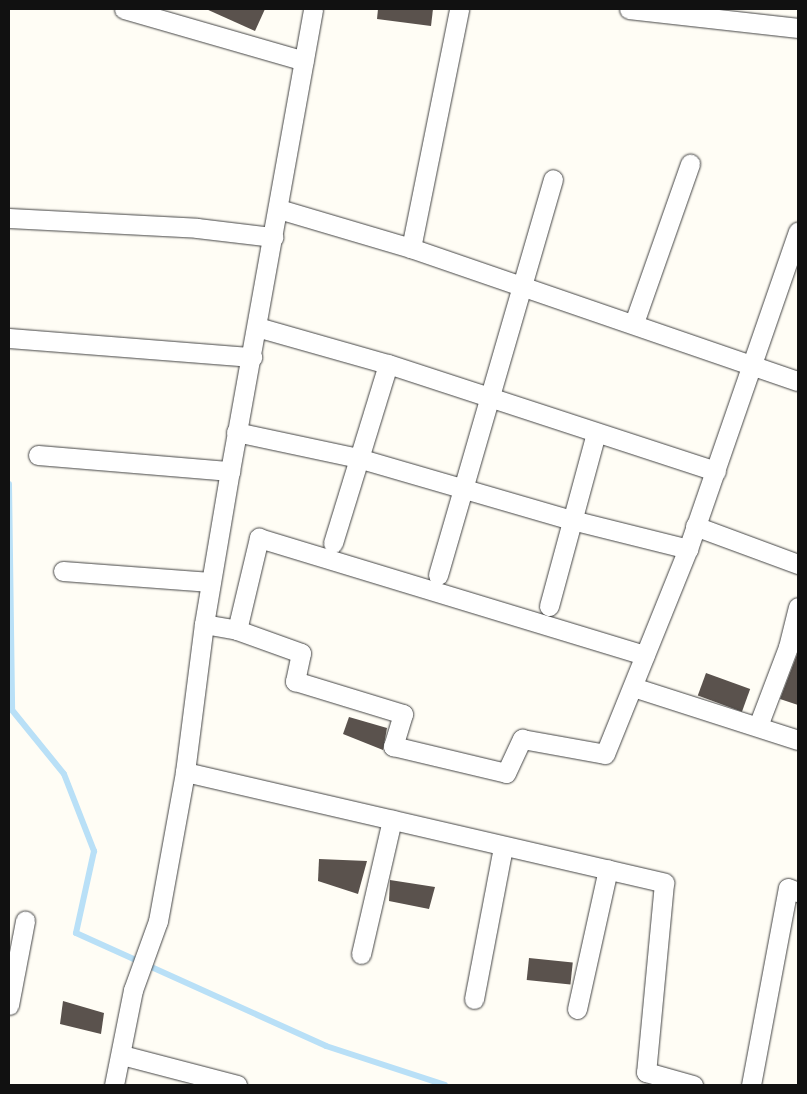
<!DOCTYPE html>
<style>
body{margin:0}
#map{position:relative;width:807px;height:1094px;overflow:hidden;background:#fffdf5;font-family:"Times New Roman",serif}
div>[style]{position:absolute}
.stream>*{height:6px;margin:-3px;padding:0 3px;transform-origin:3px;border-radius:3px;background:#b9e0f7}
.building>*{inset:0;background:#5a524d;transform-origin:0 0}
.roads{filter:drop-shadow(0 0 1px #444) drop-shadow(0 0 1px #444)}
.street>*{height:19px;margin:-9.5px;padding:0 9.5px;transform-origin:9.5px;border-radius:9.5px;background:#fff}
span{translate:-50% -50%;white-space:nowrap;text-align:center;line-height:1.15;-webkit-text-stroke:5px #fff;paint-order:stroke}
.frame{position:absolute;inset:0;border:10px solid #111;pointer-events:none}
</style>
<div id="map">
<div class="stream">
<div style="left:9px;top:484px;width:226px;rotate:89.2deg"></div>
<div style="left:12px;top:710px;width:82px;rotate:50.9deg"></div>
<div style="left:64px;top:774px;width:83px;rotate:68.7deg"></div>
<div style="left:94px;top:851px;width:84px;rotate:102.4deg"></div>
<div style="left:76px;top:933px;width:274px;rotate:24.3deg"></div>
<div style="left:326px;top:1046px;width:125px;rotate:18.1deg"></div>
</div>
<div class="building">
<div style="clip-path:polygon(206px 9px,265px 9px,255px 31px)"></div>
<div style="clip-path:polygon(378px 9px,433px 9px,431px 26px,377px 19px)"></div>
<div style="clip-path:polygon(798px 652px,798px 705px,780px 699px)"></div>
<div style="left:706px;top:673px;width:47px;height:24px;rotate:20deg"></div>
<div style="clip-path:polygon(349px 717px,387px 728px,383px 750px,343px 734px)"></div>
<div style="clip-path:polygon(319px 859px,367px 861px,358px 894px,318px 881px)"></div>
<div style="clip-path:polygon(390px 880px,435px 887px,429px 909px,389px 901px)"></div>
<div style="left:529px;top:958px;width:44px;height:22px;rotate:6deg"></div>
<div style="clip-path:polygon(63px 1001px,104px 1013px,101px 1034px,60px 1024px)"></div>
</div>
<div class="roads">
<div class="street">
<div style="left:124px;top:9px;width:187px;rotate:16.1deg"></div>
<div style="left:629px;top:9px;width:170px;rotate:6.4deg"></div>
<div style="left:279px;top:209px;width:138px;rotate:16.5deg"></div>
<div style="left:411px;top:248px;width:409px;rotate:19deg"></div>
<div style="left:9px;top:218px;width:188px;rotate:3deg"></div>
<div style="left:197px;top:228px;width:77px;rotate:6.8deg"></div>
<div style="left:411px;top:248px;width:244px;rotate:-78.6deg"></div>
<div style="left:634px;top:323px;width:169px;rotate:-70.6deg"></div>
<div style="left:257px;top:327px;width:136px;rotate:15.8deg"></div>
<div style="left:388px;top:364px;width:345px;rotate:18.1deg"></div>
<div style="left:9px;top:338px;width:244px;rotate:4.5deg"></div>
<div style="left:236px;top:432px;width:125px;rotate:12deg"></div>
<div style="left:358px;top:458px;width:223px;rotate:16.2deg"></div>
<div style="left:572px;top:520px;width:120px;rotate:14deg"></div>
<div style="left:38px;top:455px;width:193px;rotate:4.8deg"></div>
<div style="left:695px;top:526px;width:110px;rotate:20.3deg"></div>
<div style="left:333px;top:543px;width:187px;rotate:-72.9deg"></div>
<div style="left:63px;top:571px;width:148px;rotate:4.3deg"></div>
<div style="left:438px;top:575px;width:412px;rotate:-73.8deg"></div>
<div style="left:549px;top:606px;width:179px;rotate:-74.8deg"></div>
<div style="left:204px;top:624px;width:34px;rotate:10deg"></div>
<div style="left:237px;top:630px;width:68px;rotate:19.8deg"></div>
<div style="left:301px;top:653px;width:29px;rotate:102deg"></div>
<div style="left:295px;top:681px;width:113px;rotate:17deg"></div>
<div style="left:403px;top:714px;width:34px;rotate:107deg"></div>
<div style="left:393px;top:746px;width:116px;rotate:13.4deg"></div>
<div style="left:506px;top:773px;width:38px;rotate:-65deg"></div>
<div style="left:522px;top:739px;width:84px;rotate:10.2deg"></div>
<div style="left:605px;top:754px;width:221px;rotate:-68deg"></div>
<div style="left:688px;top:549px;width:336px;rotate:-70.9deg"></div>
<div style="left:237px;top:630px;width:95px;rotate:-76.6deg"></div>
<div style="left:259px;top:538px;width:403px;rotate:16.9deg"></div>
<div style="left:633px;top:687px;width:173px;rotate:17.8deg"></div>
<div style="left:758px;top:726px;width:85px;rotate:-69.2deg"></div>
<div style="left:788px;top:647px;width:41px;rotate:-76deg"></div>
<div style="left:185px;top:772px;width:492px;rotate:13deg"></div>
<div style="left:664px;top:883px;width:190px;rotate:95.4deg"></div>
<div style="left:646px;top:1072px;width:49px;rotate:15.5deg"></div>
<div style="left:361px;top:954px;width:138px;rotate:-77deg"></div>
<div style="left:474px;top:999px;width:155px;rotate:-79.2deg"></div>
<div style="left:9px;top:1005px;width:86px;rotate:-79.2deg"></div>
<div style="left:577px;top:1009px;width:143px;rotate:-77.5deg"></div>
<div style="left:122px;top:1055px;width:119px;rotate:14.6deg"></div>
<div style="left:114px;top:1085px;width:97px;rotate:-78.7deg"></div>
<div style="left:133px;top:990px;width:73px;rotate:-70.1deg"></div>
<div style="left:158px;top:921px;width:151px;rotate:-79.7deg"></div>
<div style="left:185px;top:772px;width:149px;rotate:-82.7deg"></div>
<div style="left:204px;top:624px;width:155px;rotate:-80.4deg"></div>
<div style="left:230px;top:471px;width:469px;rotate:-79.8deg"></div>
<div style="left:751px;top:1085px;width:200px;rotate:-79.4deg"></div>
<div style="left:788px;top:888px;width:11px;rotate:22deg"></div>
</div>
</div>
<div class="frame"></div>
</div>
